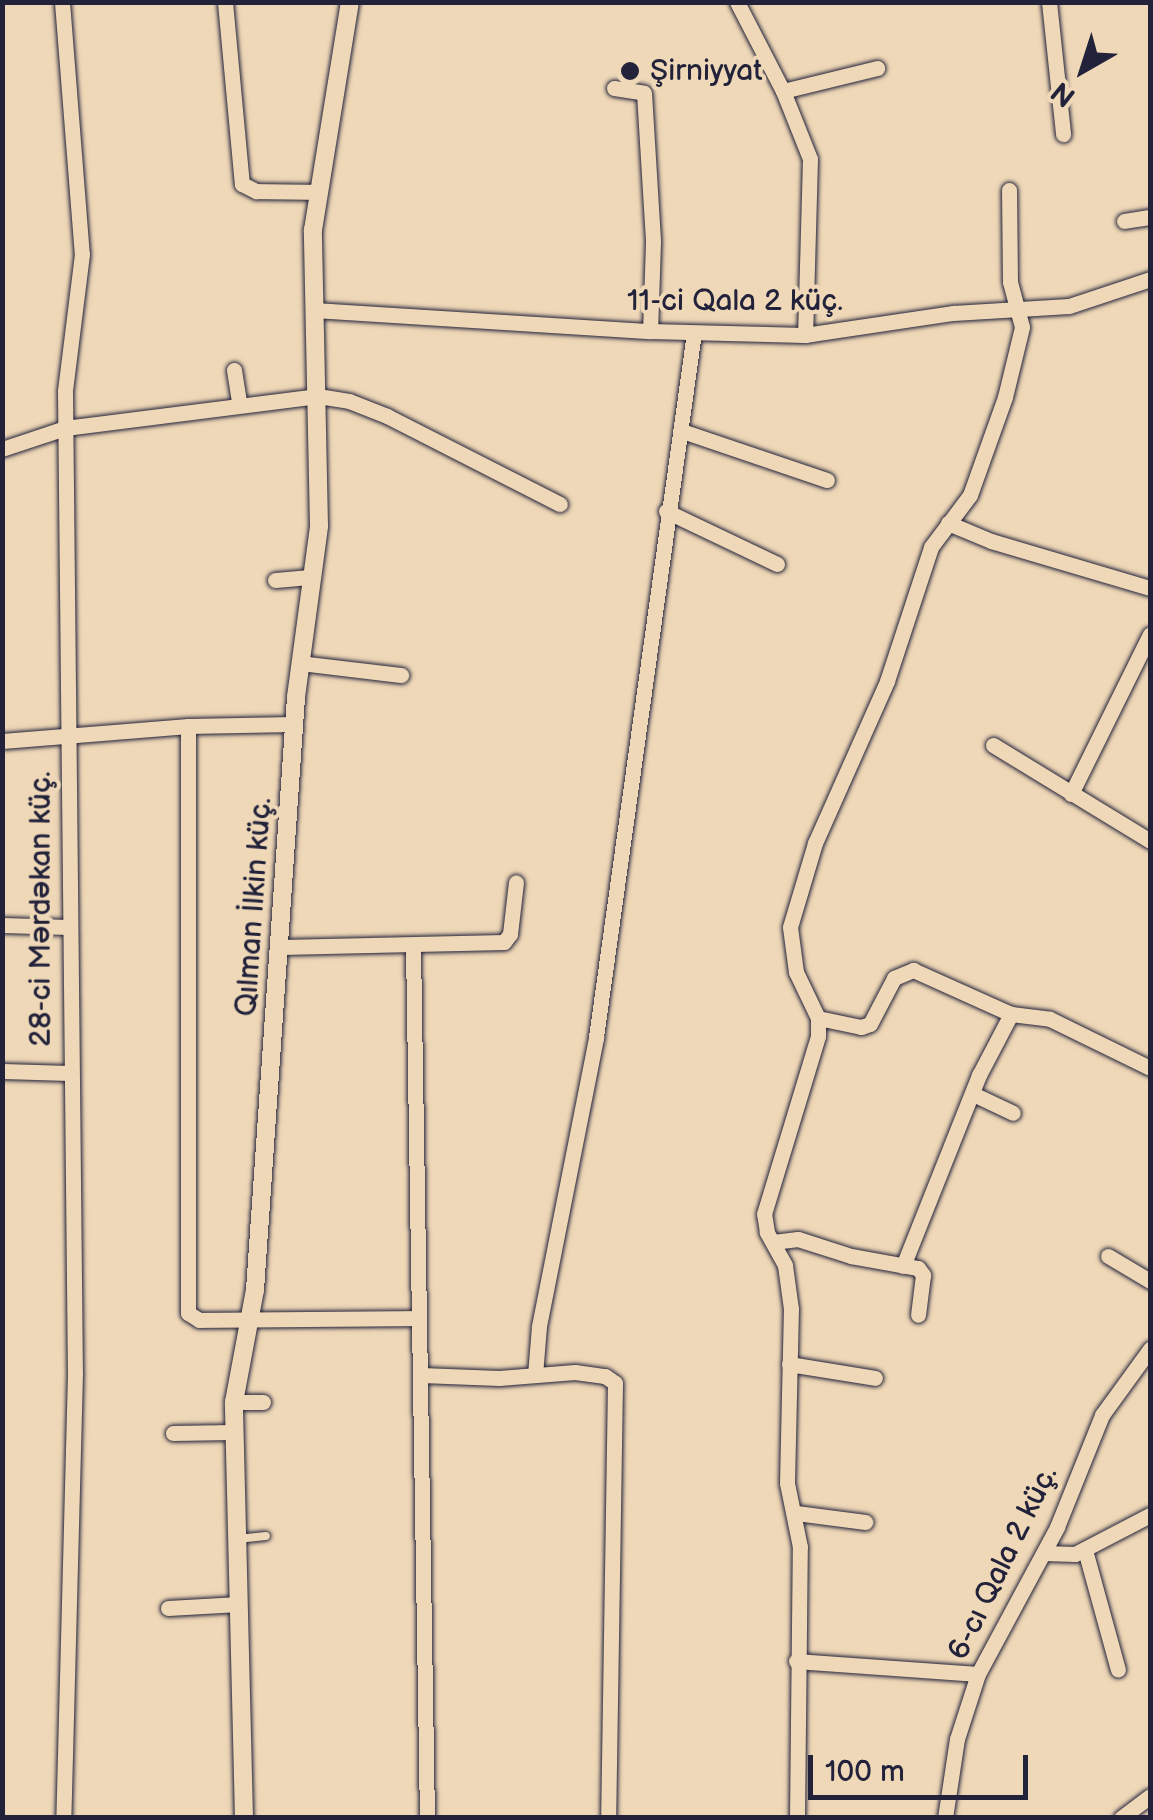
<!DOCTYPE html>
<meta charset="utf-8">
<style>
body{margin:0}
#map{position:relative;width:1153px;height:1820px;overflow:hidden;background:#efd8b7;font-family:"Balsamiq Sans",sans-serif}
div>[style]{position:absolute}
.roads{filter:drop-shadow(0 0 2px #22223b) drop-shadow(0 0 2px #22223b)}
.service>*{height:8px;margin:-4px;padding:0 4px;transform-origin:4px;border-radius:4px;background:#efd8b7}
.minor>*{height:15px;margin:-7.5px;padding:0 7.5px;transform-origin:7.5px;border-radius:7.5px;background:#efd8b7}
.tertiary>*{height:18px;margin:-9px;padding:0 9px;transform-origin:9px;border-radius:9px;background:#efd8b7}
.dots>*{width:28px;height:28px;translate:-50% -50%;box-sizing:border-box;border:5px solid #efd8b7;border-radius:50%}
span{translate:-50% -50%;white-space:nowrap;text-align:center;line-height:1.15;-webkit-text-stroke:8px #efd8b7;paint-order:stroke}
.poi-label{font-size:30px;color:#22223b}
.left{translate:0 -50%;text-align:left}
.street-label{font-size:30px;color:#22223b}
.frame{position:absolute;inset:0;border:5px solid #22223b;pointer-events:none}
.north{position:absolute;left:1033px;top:20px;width:100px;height:100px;-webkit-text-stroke:8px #efd8b7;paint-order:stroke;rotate:219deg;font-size:28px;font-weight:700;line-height:40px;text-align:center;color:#22223b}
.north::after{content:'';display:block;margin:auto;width:35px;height:45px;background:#22223b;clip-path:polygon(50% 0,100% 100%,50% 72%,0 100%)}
.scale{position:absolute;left:808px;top:1755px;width:220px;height:45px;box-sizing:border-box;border:5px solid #22223b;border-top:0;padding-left:12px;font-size:30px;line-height:35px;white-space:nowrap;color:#22223b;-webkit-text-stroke:8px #efd8b7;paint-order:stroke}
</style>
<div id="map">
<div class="roads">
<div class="service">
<div style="left:237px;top:1539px;width:29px;rotate:-6deg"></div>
</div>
<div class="minor">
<div style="left:62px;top:2px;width:253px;rotate:85.5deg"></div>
<div style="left:82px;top:254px;width:138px;rotate:97.1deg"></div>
<div style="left:65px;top:391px;width:982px;rotate:89.42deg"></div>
<div style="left:75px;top:1373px;width:445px;rotate:91.5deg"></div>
<div style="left:225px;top:2px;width:183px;rotate:84.7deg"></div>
<div style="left:242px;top:184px;width:16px;rotate:27deg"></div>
<div style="left:256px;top:191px;width:63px;rotate:0.9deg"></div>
<div style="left:737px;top:2px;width:100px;rotate:62.7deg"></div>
<div style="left:783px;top:91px;width:73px;rotate:68.3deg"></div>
<div style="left:810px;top:159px;width:176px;rotate:91.6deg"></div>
<div style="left:1049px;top:2px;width:133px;rotate:83.9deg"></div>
<div style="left:614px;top:88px;width:30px;rotate:9deg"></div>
<div style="left:644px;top:93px;width:149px;rotate:86.5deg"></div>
<div style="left:653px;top:242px;width:89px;rotate:91.9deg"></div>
<div style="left:783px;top:91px;width:97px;rotate:-13.7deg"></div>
<div style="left:1124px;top:221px;width:26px;rotate:-9deg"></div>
<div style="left:314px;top:310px;width:337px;rotate:3.6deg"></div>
<div style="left:650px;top:331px;width:155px;rotate:1.5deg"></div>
<div style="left:805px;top:335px;width:150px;rotate:-8.5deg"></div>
<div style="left:953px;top:313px;width:116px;rotate:-3.5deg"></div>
<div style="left:1069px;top:306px;width:85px;rotate:-18.4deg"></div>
<div style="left:234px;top:370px;width:33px;rotate:81deg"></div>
<div style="left:682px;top:431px;width:153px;rotate:18.7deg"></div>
<div style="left:2px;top:449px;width:66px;rotate:-18.4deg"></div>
<div style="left:65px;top:428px;width:255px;rotate:-7.2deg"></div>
<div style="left:318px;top:396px;width:31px;rotate:9deg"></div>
<div style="left:349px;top:401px;width:41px;rotate:21.5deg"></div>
<div style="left:387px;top:416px;width:194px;rotate:27deg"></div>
<div style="left:666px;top:511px;width:123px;rotate:25.5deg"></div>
<div style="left:948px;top:523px;width:47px;rotate:22.7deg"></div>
<div style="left:991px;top:541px;width:166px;rotate:16.5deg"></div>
<div style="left:275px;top:580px;width:38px;rotate:-5deg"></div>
<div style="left:300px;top:663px;width:102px;rotate:6.8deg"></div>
<div style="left:188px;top:726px;width:587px;rotate:90deg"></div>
<div style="left:188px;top:1313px;width:13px;rotate:32deg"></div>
<div style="left:199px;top:1320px;width:219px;rotate:-0.5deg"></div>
<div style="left:2px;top:741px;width:187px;rotate:-4.6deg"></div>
<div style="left:188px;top:726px;width:105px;rotate:-1.1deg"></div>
<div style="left:993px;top:745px;width:184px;rotate:31.4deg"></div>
<div style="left:1071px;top:794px;width:178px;rotate:-63.7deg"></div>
<div style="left:2px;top:925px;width:67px;rotate:1.7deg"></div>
<div style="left:281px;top:947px;width:223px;rotate:-1.3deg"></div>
<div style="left:504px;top:942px;width:10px;rotate:-53deg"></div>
<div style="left:510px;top:934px;width:52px;rotate:-83.4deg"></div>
<div style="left:413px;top:947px;width:871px;rotate:89.08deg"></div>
<div style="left:818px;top:1018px;width:44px;rotate:11.8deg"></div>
<div style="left:861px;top:1027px;width:9px;rotate:-18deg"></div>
<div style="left:870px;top:1024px;width:52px;rotate:-62.4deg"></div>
<div style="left:894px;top:978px;width:21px;rotate:-23deg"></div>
<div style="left:913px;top:970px;width:107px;rotate:24.2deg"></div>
<div style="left:1011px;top:1014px;width:39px;rotate:7deg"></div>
<div style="left:1050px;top:1019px;width:111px;rotate:26.1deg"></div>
<div style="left:2px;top:1071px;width:68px;rotate:1.7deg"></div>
<div style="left:973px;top:1094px;width:44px;rotate:25.4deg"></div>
<div style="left:773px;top:1242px;width:25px;rotate:-7deg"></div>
<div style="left:798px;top:1239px;width:56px;rotate:17.8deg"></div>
<div style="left:851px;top:1256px;width:68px;rotate:10.2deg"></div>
<div style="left:918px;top:1268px;width:9px;rotate:54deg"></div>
<div style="left:923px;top:1275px;width:40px;rotate:97.1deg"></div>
<div style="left:1108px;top:1256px;width:49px;rotate:30.8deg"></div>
<div style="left:903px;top:1266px;width:206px;rotate:-68.3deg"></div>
<div style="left:979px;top:1075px;width:69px;rotate:-62.3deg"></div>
<div style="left:789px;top:1364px;width:87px;rotate:9.2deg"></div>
<div style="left:421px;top:1375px;width:78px;rotate:2.2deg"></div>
<div style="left:499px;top:1378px;width:76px;rotate:-4.5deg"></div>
<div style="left:575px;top:1372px;width:30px;rotate:8deg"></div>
<div style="left:605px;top:1376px;width:12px;rotate:35deg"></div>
<div style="left:615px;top:1383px;width:435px;rotate:90.9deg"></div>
<div style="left:535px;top:1375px;width:49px;rotate:-85.3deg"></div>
<div style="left:539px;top:1326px;width:295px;rotate:-78.8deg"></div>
<div style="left:596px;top:1037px;width:711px;rotate:-82.08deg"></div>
<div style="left:234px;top:1402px;width:29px"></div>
<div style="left:173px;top:1433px;width:60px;rotate:-1deg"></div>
<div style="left:796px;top:1513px;width:70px;rotate:7.4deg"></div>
<div style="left:1085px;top:1550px;width:124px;rotate:74.6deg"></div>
<div style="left:1044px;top:1553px;width:31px;rotate:2deg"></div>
<div style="left:1075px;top:1554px;width:85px;rotate:-27.5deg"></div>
<div style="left:168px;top:1608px;width:71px;rotate:-3.2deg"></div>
<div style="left:796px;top:1661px;width:182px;rotate:4.1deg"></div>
<div style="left:797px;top:1818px;width:271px;rotate:-89.4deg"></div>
<div style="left:800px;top:1547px;width:65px;rotate:-101.5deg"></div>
<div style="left:787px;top:1483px;width:174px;rotate:-88.7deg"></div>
<div style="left:791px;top:1309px;width:44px;rotate:-97.8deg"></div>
<div style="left:785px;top:1265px;width:38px;rotate:-119deg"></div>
<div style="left:767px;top:1232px;width:18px;rotate:-99deg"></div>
<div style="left:764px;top:1214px;width:186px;rotate:-73.1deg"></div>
<div style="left:818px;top:1036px;width:18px;rotate:-90deg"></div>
<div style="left:818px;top:1018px;width:51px;rotate:-115.6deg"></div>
<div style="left:796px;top:972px;width:45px;rotate:-97.6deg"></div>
<div style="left:790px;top:927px;width:88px;rotate:-73.4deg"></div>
<div style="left:815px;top:843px;width:177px;rotate:-66deg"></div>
<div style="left:887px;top:681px;width:141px;rotate:-71.8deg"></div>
<div style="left:931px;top:547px;width:65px;rotate:-53.1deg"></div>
<div style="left:970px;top:495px;width:104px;rotate:-70.3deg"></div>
<div style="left:1005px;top:397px;width:72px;rotate:-76.3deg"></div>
<div style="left:1022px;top:327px;width:47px;rotate:-104.9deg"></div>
<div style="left:1010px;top:282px;width:92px;rotate:-90.6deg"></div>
<div style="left:945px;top:1818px;width:80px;rotate:-81.4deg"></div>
<div style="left:957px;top:1739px;width:68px;rotate:-72.1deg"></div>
<div style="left:978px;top:1674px;width:167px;rotate:-61.7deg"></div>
<div style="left:1057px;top:1527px;width:121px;rotate:-68.1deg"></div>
<div style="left:1102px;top:1415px;width:82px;rotate:-54deg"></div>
<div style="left:1121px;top:1818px;width:36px;rotate:-37deg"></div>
</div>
<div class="tertiary">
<div style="left:244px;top:1818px;width:416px;rotate:-91.4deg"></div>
<div style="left:234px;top:1402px;width:114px;rotate:-79.4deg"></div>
<div style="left:255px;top:1290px;width:594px;rotate:-86.04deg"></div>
<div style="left:296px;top:697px;width:173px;rotate:-82.3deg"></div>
<div style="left:319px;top:526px;width:296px;rotate:-91.2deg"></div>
<div style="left:313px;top:230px;width:231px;rotate:-80.8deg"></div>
</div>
</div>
<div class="dots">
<div style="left:630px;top:71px;background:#22223b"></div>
</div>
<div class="poi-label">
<span class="left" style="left:650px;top:71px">Şirniyyat</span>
</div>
<div class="street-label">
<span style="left:735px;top:301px">11-ci Qala 2 küç.</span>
<span style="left:254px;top:907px;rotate:-86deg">Qılman İlkin küç.</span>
<span style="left:41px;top:909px;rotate:-90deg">28-ci Mərdəkan küç.</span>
<span style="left:1003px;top:1563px;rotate:-64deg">6-cı Qala 2 küç.</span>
</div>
<div class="frame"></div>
<div class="north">N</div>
<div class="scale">100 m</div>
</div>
